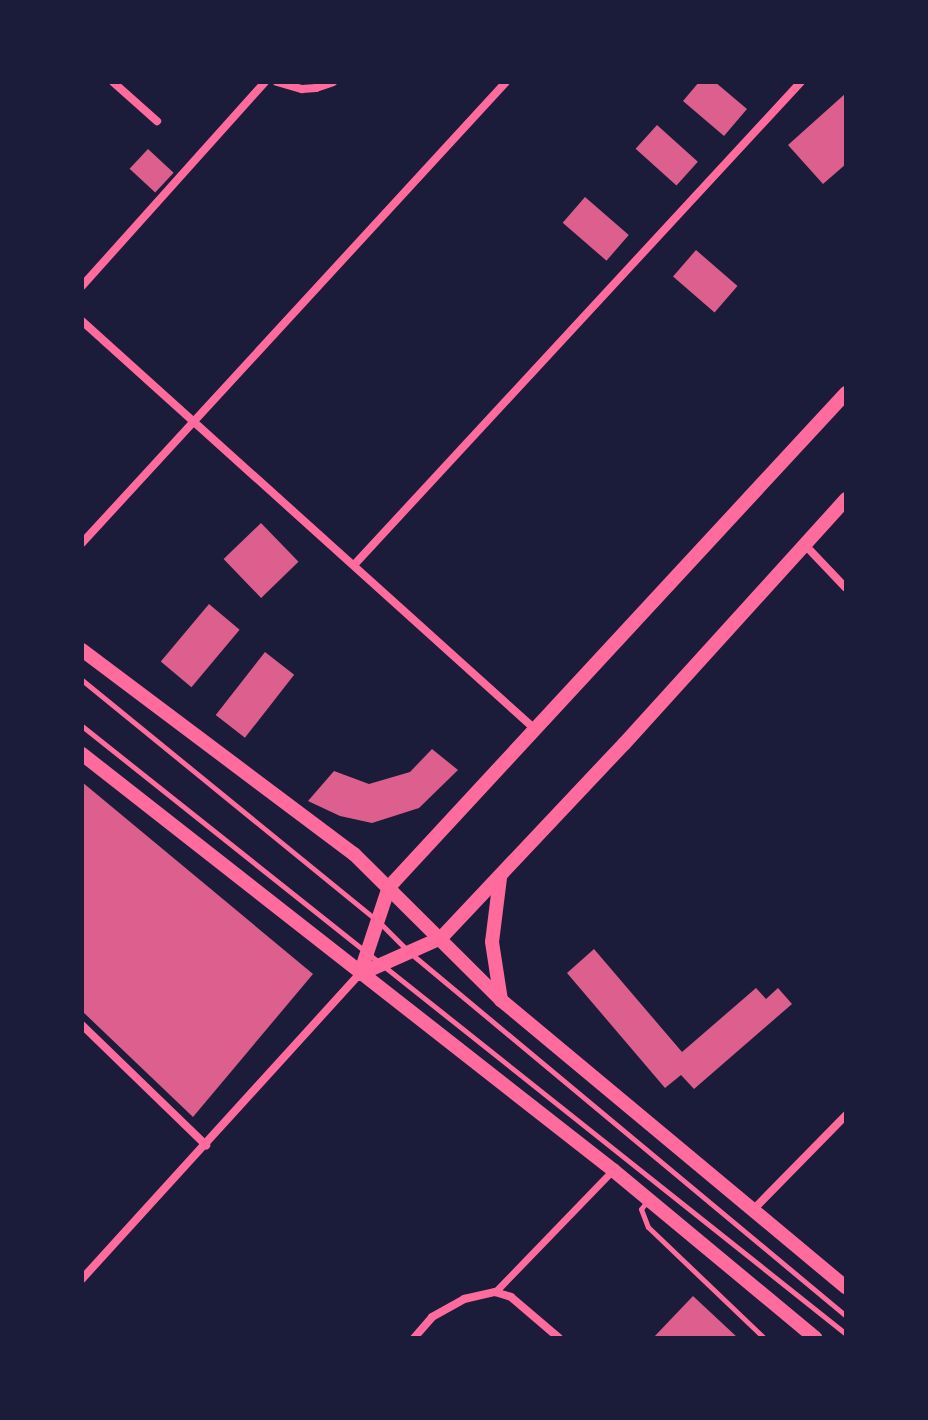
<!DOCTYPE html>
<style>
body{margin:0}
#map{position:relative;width:928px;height:1420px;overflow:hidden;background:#1b1b3a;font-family:"Fira Sans",sans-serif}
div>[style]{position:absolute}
.building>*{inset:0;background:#dd5f8e;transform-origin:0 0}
.service>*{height:5px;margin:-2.5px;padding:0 2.5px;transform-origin:2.5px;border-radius:2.5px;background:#ff6b9d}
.pedestrian>*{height:7px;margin:-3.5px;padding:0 3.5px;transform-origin:3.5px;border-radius:3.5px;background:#ff6b9d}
.minor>*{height:8px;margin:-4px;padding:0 4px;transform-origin:4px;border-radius:4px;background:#ff6b9d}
.secondary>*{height:14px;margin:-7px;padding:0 7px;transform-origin:7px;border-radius:7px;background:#ff6b9d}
span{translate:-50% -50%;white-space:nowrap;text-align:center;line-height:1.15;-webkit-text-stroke:7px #1b1b3a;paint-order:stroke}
.frame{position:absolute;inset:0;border:84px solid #1b1b3a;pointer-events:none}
</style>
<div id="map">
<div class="building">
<div style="clip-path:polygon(699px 82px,715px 82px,747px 109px,724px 136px,683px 101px)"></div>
<div style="clip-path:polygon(846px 93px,846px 164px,823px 184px,788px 145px)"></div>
<div style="left:657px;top:125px;width:55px;height:32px;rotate:42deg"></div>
<div style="left:148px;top:149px;width:35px;height:27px;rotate:43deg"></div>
<div style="left:585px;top:197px;width:58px;height:34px;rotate:41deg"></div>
<div style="left:696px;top:250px;width:55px;height:35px;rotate:41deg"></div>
<div style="left:261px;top:523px;width:54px;height:52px;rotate:46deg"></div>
<div style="left:209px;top:604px;width:40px;height:75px;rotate:40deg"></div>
<div style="left:265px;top:652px;width:37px;height:80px;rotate:38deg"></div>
<div style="clip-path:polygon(432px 749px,458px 770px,419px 808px,372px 823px,340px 816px,308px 801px,334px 771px,369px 784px,410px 772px)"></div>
<div style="clip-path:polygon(82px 782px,313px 974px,193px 1117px,82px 1011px)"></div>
<div style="clip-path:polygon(594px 949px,682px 1052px,756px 988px,766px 999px,778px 988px,792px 1004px,694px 1089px,681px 1075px,665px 1088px,567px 973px)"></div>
<div style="clip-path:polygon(693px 1296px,738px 1338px,653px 1338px)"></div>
</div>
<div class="service">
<div style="left:82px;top:680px;width:382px;rotate:39.2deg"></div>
<div style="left:378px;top:921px;width:44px;rotate:45deg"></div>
<div style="left:409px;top:952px;width:569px;rotate:39.79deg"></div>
<div style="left:82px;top:726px;width:976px;rotate:38.51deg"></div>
<div style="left:648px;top:1200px;width:11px;rotate:128deg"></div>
<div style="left:641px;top:1209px;width:19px;rotate:69deg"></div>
<div style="left:648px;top:1227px;width:161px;rotate:43.7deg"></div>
</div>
<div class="pedestrian">
<div style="left:495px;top:1292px;width:170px;rotate:-46deg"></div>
</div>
<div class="minor">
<div style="left:113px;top:82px;width:59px;rotate:41.6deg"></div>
<div style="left:277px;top:82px;width:26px;rotate:16deg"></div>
<div style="left:302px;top:89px;width:14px;rotate:-4deg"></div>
<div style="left:316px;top:88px;width:18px;rotate:-19deg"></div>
<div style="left:82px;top:286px;width:274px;rotate:-48.1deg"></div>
<div style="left:82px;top:321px;width:611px;rotate:42.02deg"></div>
<div style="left:82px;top:543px;width:626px;rotate:-47.39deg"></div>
<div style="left:805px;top:545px;width:59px;rotate:46.4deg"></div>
<div style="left:354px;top:565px;width:658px;rotate:-47.22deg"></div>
<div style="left:82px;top:1025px;width:173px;rotate:44.1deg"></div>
<div style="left:754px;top:1209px;width:132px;rotate:-45.6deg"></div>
<div style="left:82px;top:1279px;width:413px;rotate:-47.7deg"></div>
<div style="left:414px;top:1338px;width:28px;rotate:-49deg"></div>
<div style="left:432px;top:1317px;width:37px;rotate:-29deg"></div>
<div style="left:464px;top:1299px;width:32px;rotate:-13deg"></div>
<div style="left:495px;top:1292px;width:17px;rotate:17deg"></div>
<div style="left:511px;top:1297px;width:63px;rotate:40.5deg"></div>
</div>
<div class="secondary">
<div style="left:82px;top:650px;width:340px;rotate:36.9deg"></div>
<div style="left:354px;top:854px;width:207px;rotate:44.8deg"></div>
<div style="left:501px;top:1000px;width:449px;rotate:39.8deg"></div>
<div style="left:82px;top:754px;width:675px;rotate:38.08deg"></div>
<div style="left:613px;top:1170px;width:263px;rotate:39.7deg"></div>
<div style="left:500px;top:878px;width:64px;rotate:97.1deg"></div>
<div style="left:492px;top:942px;width:59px;rotate:81.2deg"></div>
<div style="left:360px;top:974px;width:92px;rotate:-71.6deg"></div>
<div style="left:389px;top:887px;width:673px;rotate:-47.23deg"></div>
<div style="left:360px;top:974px;width:89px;rotate:-24deg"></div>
<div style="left:441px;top:938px;width:267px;rotate:-46.7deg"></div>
<div style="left:624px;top:744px;width:331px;rotate:-47.8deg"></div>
</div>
<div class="frame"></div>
</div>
